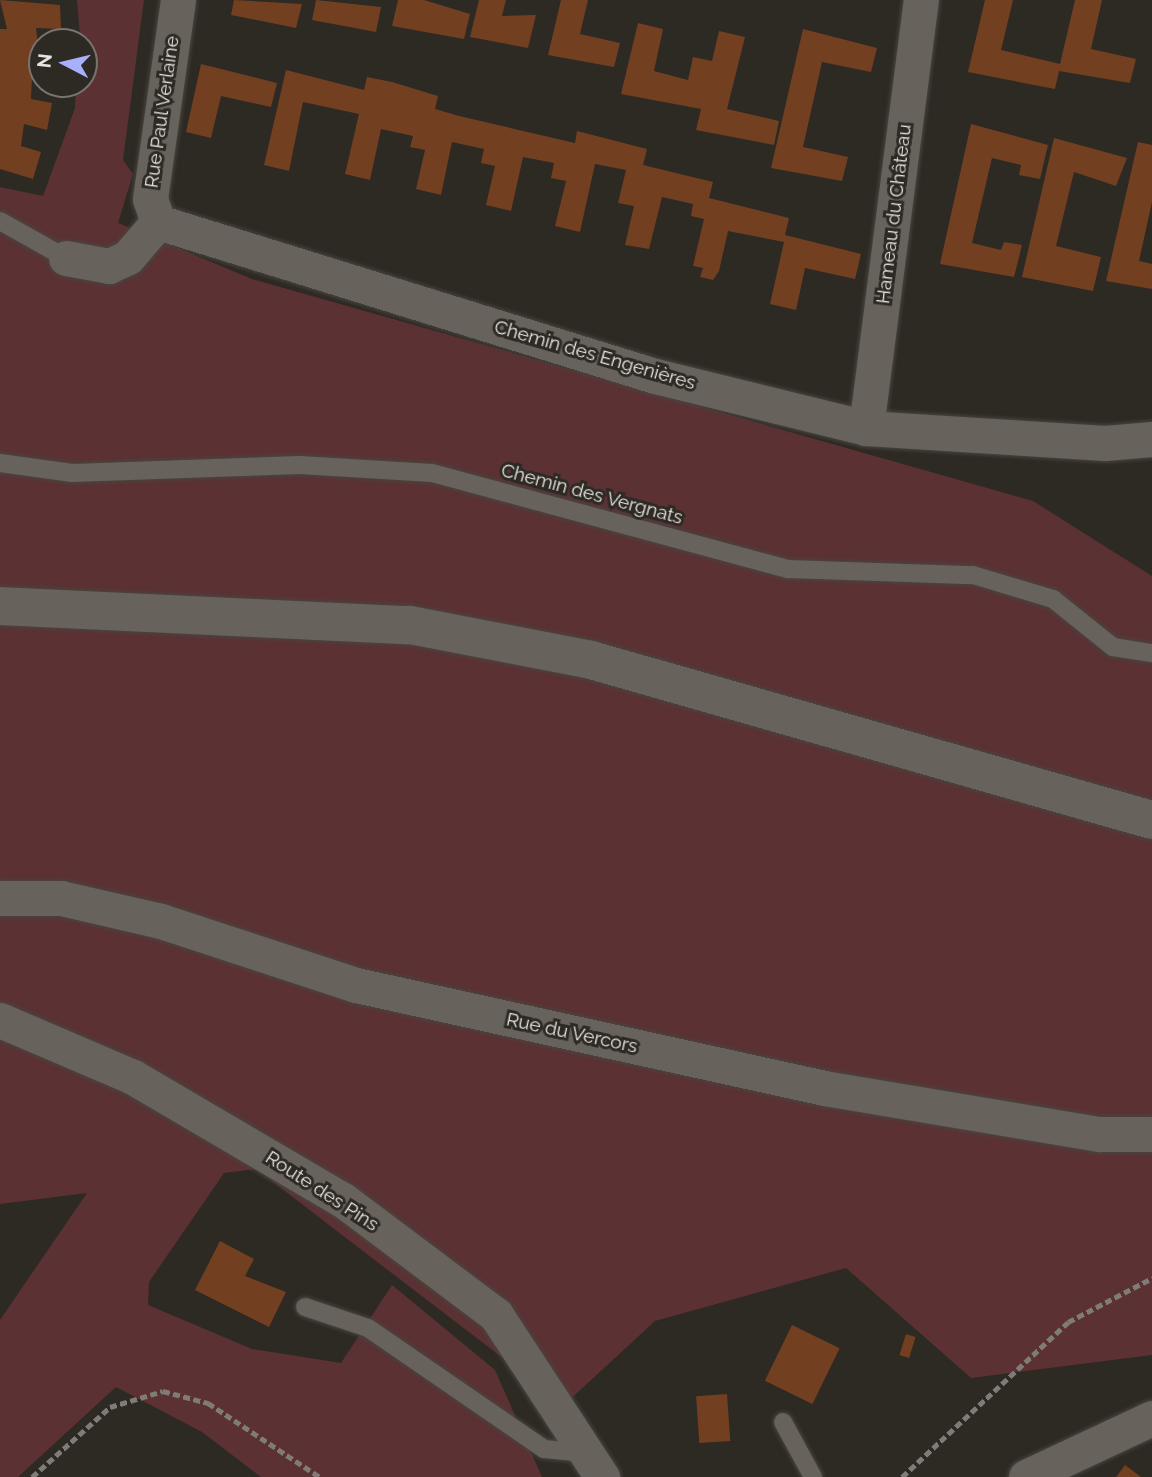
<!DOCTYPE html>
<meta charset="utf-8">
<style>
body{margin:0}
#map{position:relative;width:1152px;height:1477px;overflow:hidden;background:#2d2923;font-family:Raleway,sans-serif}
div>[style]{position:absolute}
.green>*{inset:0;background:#5c3134}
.building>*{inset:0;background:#733f21;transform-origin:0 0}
.path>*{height:4.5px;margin-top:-2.25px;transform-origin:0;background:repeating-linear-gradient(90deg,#7f7b76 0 7px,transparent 0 10.5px)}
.roads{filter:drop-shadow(0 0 2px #48453f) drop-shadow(0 0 2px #48453f)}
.lane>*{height:18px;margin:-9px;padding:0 9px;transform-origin:9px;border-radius:9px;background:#67635c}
.street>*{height:35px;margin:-17.5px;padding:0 17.5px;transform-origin:17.5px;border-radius:17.5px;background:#67635c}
.secondary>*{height:38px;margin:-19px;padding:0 19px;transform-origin:19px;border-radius:19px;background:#67635c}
span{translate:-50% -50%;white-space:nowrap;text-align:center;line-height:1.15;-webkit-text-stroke:6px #2d2923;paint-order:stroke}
.street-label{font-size:19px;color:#e8e5e1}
.north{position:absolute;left:28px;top:28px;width:70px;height:70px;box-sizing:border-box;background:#2d2923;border:2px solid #78746f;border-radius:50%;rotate:277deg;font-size:19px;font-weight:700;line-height:28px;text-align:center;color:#e8e5e1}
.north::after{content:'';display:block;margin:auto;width:24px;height:32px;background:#a8b0fc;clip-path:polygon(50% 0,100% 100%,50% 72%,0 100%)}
</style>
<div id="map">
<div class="green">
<div style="clip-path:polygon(77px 0,144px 0,123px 160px,133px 174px,118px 223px,252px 279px,1033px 501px,1152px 576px,1152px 1355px,971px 1378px,846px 1268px,655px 1321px,564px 1405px,256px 1169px,224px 1173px,149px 1282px,148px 1305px,252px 1349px,341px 1363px,392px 1285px,495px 1370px,542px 1477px,261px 1477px,202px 1432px,116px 1387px,18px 1477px,0 1477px,0 1320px,87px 1193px,0 1204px,0 187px,43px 196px,75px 108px,76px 84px,84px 84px)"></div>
</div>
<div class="building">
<div style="clip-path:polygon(0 0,60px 5px,61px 29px,36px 28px,42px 78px,32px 77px,31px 99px,52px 103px,47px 130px,24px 124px,21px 146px,41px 152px,33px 179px,0 169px,0 29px,7px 29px)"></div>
<div style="clip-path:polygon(234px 0,302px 4px,296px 28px,231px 15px)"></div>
<div style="clip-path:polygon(316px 0,381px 7px,376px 32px,312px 20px)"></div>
<div style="clip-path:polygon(398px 0,424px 0,470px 14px,464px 39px,392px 26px)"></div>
<div style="clip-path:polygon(479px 0,506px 0,502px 16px,536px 15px,528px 48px,470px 37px)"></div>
<div style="clip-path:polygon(561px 0,588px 0,580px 34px,620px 43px,614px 67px,548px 55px)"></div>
<div style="clip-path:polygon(985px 0,1013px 0,1001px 50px,1060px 64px,1075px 0,1102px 0,1091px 49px,1136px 59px,1130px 83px,1059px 71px,1055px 89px,968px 72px)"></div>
<div style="clip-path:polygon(638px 23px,663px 29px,654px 71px,688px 80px,693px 57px,712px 61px,719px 31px,745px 37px,727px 109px,779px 121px,774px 145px,696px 130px,701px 109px,621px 94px)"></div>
<div style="clip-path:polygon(803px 29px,877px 48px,871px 72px,822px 62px,803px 147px,848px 157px,842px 181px,771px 168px)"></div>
<div style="clip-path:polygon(201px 64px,277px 83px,271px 107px,221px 96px,211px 138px,186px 132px)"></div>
<div style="clip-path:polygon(286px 70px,364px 90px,367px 77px,392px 82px,438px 96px,435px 109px,459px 116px,575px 143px,577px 131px,647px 149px,643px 165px,713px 182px,709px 198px,789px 218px,785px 235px,861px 254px,855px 279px,805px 268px,796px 310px,770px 304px,784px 242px,728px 231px,719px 271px,713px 280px,700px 277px,703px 268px,693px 266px,704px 219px,691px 216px,693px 204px,662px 197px,649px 249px,625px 245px,634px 206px,618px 203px,626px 170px,595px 164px,580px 232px,555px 226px,566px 181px,551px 178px,554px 163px,523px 157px,511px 211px,486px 205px,495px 166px,481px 163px,484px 149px,452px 142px,441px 195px,416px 189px,425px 150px,410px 147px,413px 136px,381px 129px,370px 180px,345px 174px,359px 114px,303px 102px,289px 171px,264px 165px)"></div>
<div style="clip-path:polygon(971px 124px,1048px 145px,1040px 179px,1019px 175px,1021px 165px,992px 158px,972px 243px,1001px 250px,1004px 242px,1022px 245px,1014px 277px,940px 264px)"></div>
<div style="clip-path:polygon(1054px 138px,1127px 158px,1116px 186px,1074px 172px,1056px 246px,1101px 257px,1093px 291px,1022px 277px)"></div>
<div style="clip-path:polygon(1138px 142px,1152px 145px,1152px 202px,1139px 261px,1152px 264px,1152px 289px,1106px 281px)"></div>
<div style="clip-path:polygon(220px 1241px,254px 1259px,245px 1276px,286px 1292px,269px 1327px,195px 1290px)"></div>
<div style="left:792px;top:1325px;width:53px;height:62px;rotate:26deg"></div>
<div style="left:906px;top:1334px;width:10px;height:22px;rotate:17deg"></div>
<div style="left:727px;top:1394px;width:47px;height:31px;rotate:86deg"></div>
<div style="clip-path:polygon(1125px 1465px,1141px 1477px,1116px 1477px)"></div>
</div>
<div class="path">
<div style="left:32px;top:1477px;width:105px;rotate:-41.9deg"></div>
<div style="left:110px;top:1407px;width:55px;rotate:-16.8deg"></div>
<div style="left:163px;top:1391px;width:47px;rotate:14.9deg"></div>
<div style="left:208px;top:1403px;width:134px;rotate:33.5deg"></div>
<div style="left:902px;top:1477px;width:227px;rotate:-43deg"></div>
<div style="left:1068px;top:1322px;width:95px;rotate:-27.6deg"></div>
</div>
<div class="roads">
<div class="lane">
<div style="left:0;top:221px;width:76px;rotate:29.3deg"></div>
<div style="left:0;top:463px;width:73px;rotate:7.9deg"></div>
<div style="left:72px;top:473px;width:228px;rotate:-2deg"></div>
<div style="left:300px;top:465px;width:132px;rotate:3.5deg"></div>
<div style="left:432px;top:473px;width:369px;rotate:15.1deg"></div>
<div style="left:788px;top:569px;width:185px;rotate:1.9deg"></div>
<div style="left:973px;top:575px;width:84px;rotate:16.7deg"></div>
<div style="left:1053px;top:599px;width:77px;rotate:38.7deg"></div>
<div style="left:1113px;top:647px;width:39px;rotate:9deg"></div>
<div style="left:305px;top:1307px;width:66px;rotate:18.4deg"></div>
<div style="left:368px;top:1328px;width:214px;rotate:34.5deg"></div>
<div style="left:544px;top:1449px;width:42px;rotate:5.4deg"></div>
<div style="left:783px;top:1422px;width:63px;rotate:61.4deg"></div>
</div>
<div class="street">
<div style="left:158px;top:222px;width:520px;rotate:17.22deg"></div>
<div style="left:655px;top:376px;width:217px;rotate:13.8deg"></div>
<div style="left:866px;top:428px;width:239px;rotate:3.6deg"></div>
<div style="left:1105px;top:443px;width:47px;rotate:-4.9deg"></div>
<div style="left:158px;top:222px;width:24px;rotate:-109deg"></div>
<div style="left:150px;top:199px;width:201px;rotate:-82deg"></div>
<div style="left:66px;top:258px;width:44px;rotate:10.5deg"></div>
<div style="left:109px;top:266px;width:21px;rotate:-25deg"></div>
<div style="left:128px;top:257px;width:46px;rotate:-49.4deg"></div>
<div style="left:866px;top:428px;width:432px;rotate:-82.7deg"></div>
<div style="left:0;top:898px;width:61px"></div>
<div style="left:61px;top:898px;width:103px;rotate:13deg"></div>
<div style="left:161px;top:921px;width:205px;rotate:18.2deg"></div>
<div style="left:356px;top:985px;width:479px;rotate:12.4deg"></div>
<div style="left:824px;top:1088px;width:280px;rotate:9.5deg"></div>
<div style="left:1100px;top:1134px;width:52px"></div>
<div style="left:0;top:1020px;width:145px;rotate:23.2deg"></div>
<div style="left:133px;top:1077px;width:243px;rotate:30.4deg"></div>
<div style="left:343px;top:1200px;width:191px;rotate:36.9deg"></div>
<div style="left:496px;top:1315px;width:194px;rotate:56.8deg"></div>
<div style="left:1026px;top:1477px;width:139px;rotate:-25.1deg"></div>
</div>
<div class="secondary">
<div style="left:0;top:606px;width:410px;rotate:2.7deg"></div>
<div style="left:410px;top:625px;width:184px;rotate:10.9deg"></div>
<div style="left:591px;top:660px;width:583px;rotate:15.92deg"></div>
</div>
</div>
<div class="street-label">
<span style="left:162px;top:112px;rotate:-82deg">Rue Paul Verlaine</span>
<span style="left:894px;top:214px;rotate:-83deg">Hameau du Château</span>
<span style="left:595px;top:355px;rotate:16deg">Chemin des Engenières</span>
<span style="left:592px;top:494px;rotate:15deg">Chemin des Vergnats</span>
<span style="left:572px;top:1033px;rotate:12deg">Rue du Vercors</span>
<span style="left:322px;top:1191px;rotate:33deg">Route des Pins</span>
</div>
<div class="north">N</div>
</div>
